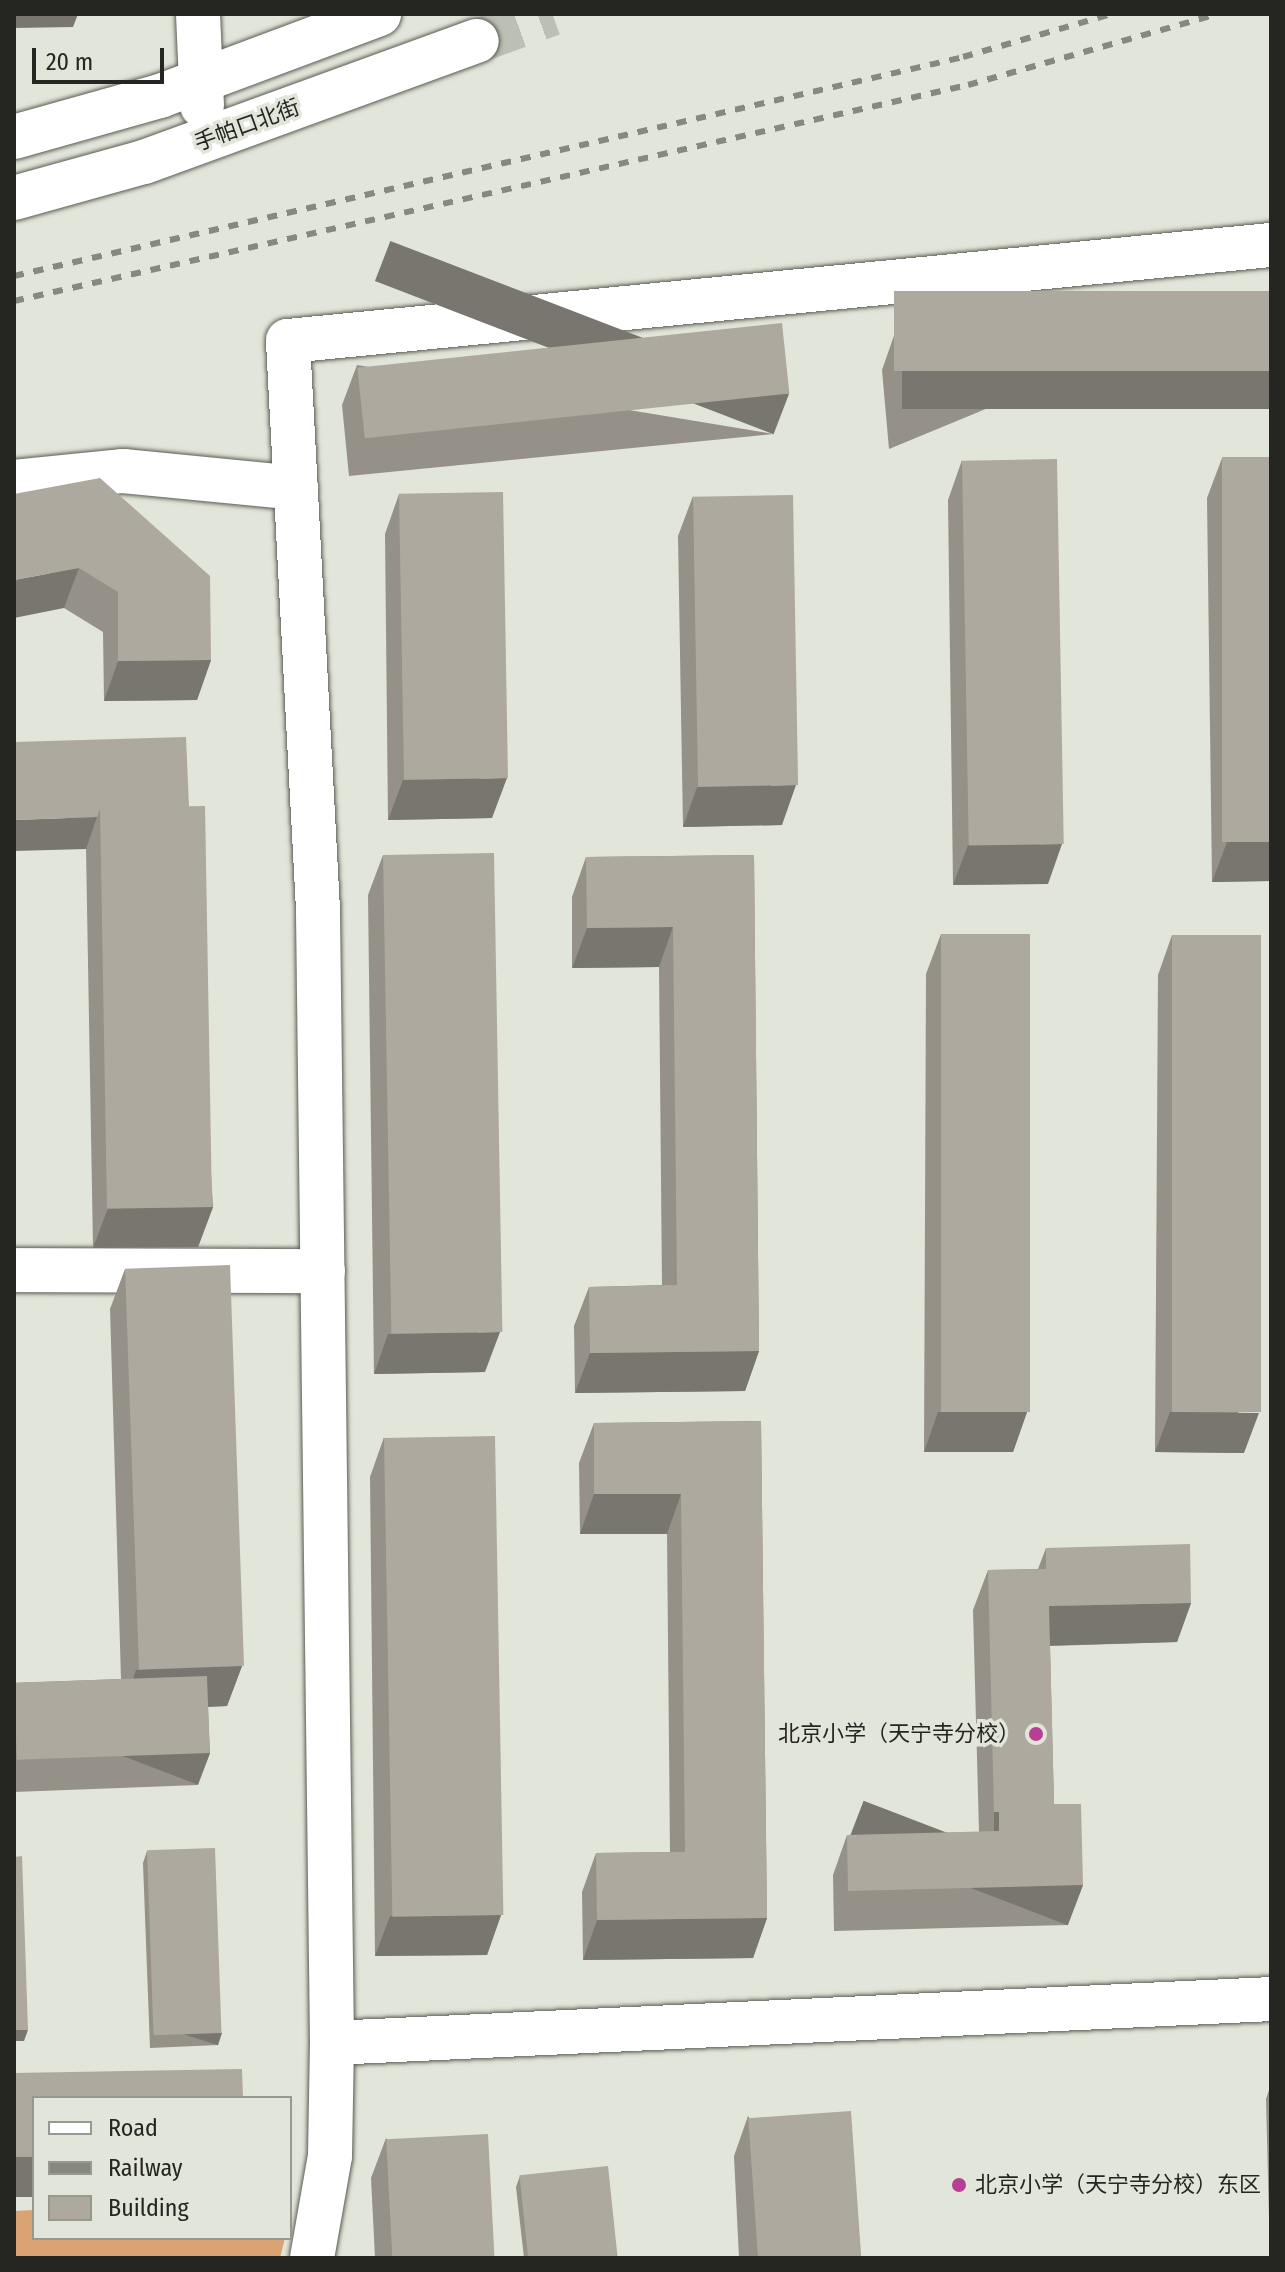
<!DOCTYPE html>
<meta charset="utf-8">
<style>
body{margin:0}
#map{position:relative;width:1285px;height:2272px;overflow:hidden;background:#e2e5d9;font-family:"Fira Sans Condensed","Noto Sans SC",sans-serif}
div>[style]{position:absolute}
.green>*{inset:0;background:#daa374}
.secondary-tunnel>*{height:44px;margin-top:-22px;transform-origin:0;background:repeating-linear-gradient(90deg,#bcbfb4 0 44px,transparent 0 66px)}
.roads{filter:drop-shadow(0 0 2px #5a5c52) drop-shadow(0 0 2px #5a5c52)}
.street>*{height:44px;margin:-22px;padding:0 22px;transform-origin:22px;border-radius:22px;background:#fff}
.secondary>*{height:44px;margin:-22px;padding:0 22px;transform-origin:22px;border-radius:22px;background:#fff}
.rail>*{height:6px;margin-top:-3px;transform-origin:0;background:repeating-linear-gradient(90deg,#878981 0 10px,transparent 0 20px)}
.wall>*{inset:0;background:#959188}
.shaded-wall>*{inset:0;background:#79766f;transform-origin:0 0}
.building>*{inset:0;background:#ada99e;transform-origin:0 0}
.dots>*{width:22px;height:22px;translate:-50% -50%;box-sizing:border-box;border:4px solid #e2e5d9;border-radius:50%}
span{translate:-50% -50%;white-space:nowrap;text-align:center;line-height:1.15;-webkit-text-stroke:7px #e2e5d9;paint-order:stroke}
.street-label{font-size:22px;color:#252622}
.poi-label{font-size:22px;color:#252622}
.right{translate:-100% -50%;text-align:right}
.left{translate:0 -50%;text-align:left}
.frame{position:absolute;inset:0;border:16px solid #252622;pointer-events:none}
.legend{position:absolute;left:32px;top:2096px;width:260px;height:144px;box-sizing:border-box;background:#e2e5d9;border:2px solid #969990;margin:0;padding:10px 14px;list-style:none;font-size:24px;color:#252622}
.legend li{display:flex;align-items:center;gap:16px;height:40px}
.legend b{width:40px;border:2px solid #969990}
.scale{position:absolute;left:32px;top:48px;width:132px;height:36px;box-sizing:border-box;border:4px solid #252622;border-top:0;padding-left:10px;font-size:24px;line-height:28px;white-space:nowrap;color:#252622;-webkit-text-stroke:6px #e2e5d9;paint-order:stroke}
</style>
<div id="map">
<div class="green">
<div style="clip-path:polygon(34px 2210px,34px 2238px,285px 2238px,280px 2258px,14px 2258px,14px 2211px)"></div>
</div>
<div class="secondary-tunnel">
<div style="left:477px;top:41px;width:80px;rotate:-19.8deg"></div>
</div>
<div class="roads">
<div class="street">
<div style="left:14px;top:482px;width:110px;rotate:-5.8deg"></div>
<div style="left:123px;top:471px;width:174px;rotate:5.6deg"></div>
<div style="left:14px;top:1270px;width:309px;rotate:0.2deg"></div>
<div style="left:332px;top:2043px;width:940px;rotate:-2.68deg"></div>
<div style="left:312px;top:2258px;width:104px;rotate:-80deg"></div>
<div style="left:330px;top:2156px;width:113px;rotate:-89deg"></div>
<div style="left:332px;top:2043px;width:1133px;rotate:-90.71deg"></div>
<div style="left:318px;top:910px;width:570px;rotate:-93.02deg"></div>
<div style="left:288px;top:341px;width:988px;rotate:-5.58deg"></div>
</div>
<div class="secondary">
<div style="left:198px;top:14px;width:92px;rotate:87.5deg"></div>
<div style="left:14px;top:137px;width:152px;rotate:-15.7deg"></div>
<div style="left:160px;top:96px;width:234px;rotate:-20.5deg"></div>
<div style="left:14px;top:198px;width:135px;rotate:-15.5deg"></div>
<div style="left:144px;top:162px;width:354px;rotate:-20deg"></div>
</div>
</div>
<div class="rail">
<div style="left:14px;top:276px;width:974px;rotate:-12.99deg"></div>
<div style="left:963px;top:57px;width:154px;rotate:-16.2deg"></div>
<div style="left:14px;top:301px;width:978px;rotate:-12.76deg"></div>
<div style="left:968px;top:85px;width:259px;rotate:-15.9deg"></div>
</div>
<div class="wall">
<div style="clip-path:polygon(1271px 291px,889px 449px,882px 370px,896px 330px)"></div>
<div style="clip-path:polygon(357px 365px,774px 434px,349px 476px,342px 405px)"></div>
<div style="clip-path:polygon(1271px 457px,1271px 881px,1212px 882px,1207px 498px,1222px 458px)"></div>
<div style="clip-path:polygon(962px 460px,1048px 884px,953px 885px,948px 500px)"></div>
<div style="clip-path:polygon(14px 494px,211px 660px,197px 700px,104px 701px,103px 632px,64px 608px)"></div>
<div style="clip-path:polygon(399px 494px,492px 818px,388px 820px,385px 534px)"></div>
<div style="clip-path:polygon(693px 496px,782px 825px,683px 827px,678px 536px)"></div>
<div style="clip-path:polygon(14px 742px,189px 807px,213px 1207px,198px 1247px,93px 1248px,86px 849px)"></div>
<div style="clip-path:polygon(383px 855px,485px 1372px,374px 1374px,368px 895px)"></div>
<div style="clip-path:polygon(754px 855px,759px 1351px,745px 1391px,575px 1393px,574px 1326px,589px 1287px,662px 1285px,659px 967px,572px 968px,572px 897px,586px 857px)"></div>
<div style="clip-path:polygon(941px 934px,1027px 1412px,1013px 1452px,924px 1452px,926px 974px)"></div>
<div style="clip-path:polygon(1172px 935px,1244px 1453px,1155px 1452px,1158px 975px)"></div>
<div style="clip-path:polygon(125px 1269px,242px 1666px,227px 1706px,208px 1707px,210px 1753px,198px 1785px,14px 1792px,14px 1683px,121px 1679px,110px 1309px)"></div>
<div style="clip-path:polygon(761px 1421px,767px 1918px,753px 1958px,583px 1960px,582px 1892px,596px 1853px,670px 1852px,667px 1534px,580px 1534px,579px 1463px,594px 1423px)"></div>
<div style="clip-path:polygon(384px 1437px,501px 1915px,487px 1955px,375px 1956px,370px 1477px)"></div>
<div style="clip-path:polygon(1046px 1548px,1191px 1603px,1177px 1642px,1050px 1646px,1054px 1804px,1083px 1885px,1068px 1925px,834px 1931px,833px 1875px,847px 1835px,979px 1832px,973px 1610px,988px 1570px,1038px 1569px)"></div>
<div style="clip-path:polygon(147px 1851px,218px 2045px,150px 2048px,143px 1863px)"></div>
<div style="clip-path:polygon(1271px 2084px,1271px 2258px,1270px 2258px,1266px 2099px)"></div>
<div style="clip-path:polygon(748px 2116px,860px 2258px,739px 2258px,734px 2156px)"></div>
<div style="clip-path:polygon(386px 2138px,494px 2258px,375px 2258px,371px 2178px)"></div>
<div style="clip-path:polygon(520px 2176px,617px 2258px,524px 2258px,516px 2187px)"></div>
</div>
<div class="shaded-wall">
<div style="clip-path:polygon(14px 14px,78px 14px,73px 27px,14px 28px)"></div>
<div style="left:1271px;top:371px;width:38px;height:369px;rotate:90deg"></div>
<div style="left:789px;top:394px;width:43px;height:427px;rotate:111deg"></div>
<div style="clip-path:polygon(79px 568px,64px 608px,14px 618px,14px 580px)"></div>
<div style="clip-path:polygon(211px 660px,197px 700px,104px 701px,118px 661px)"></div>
<div style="clip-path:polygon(507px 778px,492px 818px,388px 820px,403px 780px)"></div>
<div style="clip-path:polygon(796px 785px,782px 825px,683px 827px,697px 787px)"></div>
<div style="clip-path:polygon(97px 817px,86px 849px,14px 851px,14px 820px)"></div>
<div style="clip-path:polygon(1227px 842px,1271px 842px,1271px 881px,1212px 882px)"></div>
<div style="clip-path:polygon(1062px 844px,1048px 884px,953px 885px,968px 845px)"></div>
<div style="clip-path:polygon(673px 927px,659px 967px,572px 968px,587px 928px)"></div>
<div style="clip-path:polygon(213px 1207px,198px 1247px,93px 1248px,108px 1208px)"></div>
<div style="clip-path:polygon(500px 1332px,485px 1372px,374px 1374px,388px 1334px)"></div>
<div style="clip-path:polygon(759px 1351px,745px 1391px,575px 1393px,590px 1353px)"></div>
<div style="clip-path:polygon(938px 1412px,1027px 1412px,1013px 1452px,924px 1452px)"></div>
<div style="clip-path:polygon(1170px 1412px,1259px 1413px,1244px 1453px,1155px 1452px)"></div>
<div style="clip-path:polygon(594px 1494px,681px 1494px,667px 1534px,580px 1534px)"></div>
<div style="clip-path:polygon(1191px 1603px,1177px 1642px,1035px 1646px,1049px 1606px)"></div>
<div style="clip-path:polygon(242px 1666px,227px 1706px,122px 1710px,136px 1670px)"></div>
<div style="left:210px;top:1753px;width:34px;height:196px;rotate:111deg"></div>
<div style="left:994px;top:1812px;width:5px;height:42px"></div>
<div style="left:1083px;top:1885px;width:43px;height:235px;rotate:111deg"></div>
<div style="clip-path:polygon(501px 1915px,487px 1955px,375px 1956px,390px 1916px)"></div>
<div style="clip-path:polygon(767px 1918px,753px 1958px,583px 1960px,597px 1920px)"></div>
<div style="clip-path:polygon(14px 2030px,28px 2030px,24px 2041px,14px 2041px)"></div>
<div style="left:222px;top:2033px;width:13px;height:68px;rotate:108deg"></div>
<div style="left:14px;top:2157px;width:20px;height:40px"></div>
</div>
<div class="building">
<div style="left:1271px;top:291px;width:80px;height:377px;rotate:90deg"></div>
<div style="left:782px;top:323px;width:71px;height:427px;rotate:84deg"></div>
<div style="left:1271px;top:457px;width:385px;height:49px;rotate:90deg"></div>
<div style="left:1057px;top:459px;width:385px;height:95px;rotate:89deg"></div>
<div style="clip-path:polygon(100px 478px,210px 576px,211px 660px,118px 661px,118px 592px,79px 568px,14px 580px,14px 494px)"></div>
<div style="left:503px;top:492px;width:286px;height:104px;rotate:89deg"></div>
<div style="left:793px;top:495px;width:290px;height:100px;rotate:89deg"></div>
<div style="clip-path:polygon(186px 737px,189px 807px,100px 809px,97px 817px,14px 820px,14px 742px)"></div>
<div style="left:205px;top:806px;width:401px;height:105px;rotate:89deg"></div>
<div style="left:494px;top:853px;width:479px;height:111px;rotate:89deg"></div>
<div style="clip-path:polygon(754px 855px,759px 1351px,590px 1353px,589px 1287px,677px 1285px,673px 927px,587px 928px,586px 857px)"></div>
<div style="left:941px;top:934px;width:89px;height:478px"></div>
<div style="left:1172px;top:935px;width:89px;height:477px"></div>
<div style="left:230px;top:1265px;width:401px;height:105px;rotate:88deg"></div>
<div style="clip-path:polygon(761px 1421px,767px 1918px,597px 1920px,596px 1853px,685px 1852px,681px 1494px,594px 1494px,594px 1423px)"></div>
<div style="left:495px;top:1436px;width:479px;height:111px;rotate:89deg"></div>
<div style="clip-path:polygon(1190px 1544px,1191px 1603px,1049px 1606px,1054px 1804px,1081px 1804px,1083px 1885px,848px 1891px,847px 1835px,999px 1831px,999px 1812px,994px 1812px,988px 1570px,1046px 1569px,1046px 1548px)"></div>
<div style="left:207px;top:1676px;width:77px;height:193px;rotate:88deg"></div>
<div style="left:215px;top:1848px;width:185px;height:68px;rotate:88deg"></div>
<div style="clip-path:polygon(22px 1856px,28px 2030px,14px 2030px,14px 1857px)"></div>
<div style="clip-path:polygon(242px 2069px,243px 2098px,34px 2098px,34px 2157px,14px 2157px,14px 2073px)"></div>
<div style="left:851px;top:2111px;width:147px;height:103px;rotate:86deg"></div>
<div style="left:488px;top:2134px;width:124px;height:102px;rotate:87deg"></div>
<div style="left:608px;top:2166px;width:92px;height:89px;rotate:84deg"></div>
</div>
<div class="dots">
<div style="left:1036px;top:1734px;background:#b84094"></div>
<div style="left:959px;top:2185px;background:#b84094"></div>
</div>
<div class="street-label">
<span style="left:247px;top:125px;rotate:-20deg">手帕口北街</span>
</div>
<div class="poi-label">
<span class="right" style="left:1020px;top:1734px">北京小学（天宁寺分校）</span>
<span class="left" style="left:975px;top:2185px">北京小学（天宁寺分校）东区</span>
</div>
<div class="frame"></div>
<ul class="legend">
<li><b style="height:10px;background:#fff"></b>Road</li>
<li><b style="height:10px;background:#878981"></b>Railway</li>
<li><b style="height:22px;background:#ada99e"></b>Building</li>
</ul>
<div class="scale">20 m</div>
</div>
